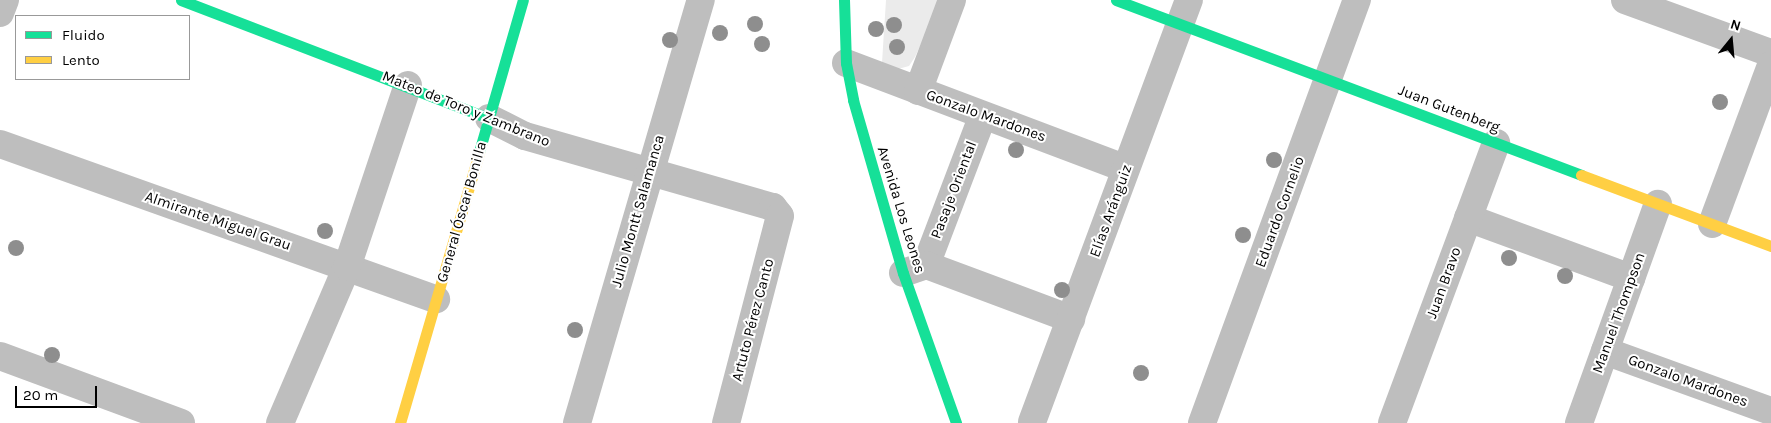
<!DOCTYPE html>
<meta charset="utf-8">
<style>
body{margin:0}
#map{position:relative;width:1771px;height:423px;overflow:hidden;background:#fff;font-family:Karla,sans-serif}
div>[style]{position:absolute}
.green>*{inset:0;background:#ebebeb}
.street>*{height:28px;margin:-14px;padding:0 14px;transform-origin:14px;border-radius:14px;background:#bebebe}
.fast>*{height:11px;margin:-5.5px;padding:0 5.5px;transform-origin:5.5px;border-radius:5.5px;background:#16e098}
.slow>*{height:11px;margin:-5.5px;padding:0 5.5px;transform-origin:5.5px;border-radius:5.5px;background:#ffcf43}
.trees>*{width:16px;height:16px;margin:-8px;border-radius:50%;background:#8e8e8e}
span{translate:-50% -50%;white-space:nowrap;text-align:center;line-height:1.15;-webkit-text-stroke:4px #fff;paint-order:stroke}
.street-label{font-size:15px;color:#000}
.legend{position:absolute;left:15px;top:15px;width:175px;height:65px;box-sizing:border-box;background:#fff;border:1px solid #999;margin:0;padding:6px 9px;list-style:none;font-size:15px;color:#000}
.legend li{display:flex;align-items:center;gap:10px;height:25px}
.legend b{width:25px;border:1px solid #999}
.north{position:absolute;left:1706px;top:15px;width:50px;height:50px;-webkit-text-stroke:4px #fff;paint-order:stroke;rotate:17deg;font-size:14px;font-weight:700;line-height:20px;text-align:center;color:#000}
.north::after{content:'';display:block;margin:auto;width:18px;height:22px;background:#000;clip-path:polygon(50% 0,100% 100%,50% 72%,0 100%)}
.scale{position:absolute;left:15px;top:386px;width:82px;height:22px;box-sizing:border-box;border:2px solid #000;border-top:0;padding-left:6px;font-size:15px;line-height:18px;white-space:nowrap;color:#000;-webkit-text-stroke:4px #fff;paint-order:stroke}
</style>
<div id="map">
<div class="green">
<div style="clip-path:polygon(886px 0,941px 0,915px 57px,909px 66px,898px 69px,882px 63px)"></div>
</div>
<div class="street">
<div style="left:1625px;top:0;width:155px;rotate:20deg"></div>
<div style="left:0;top:13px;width:14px;rotate:-69deg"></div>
<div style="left:846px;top:63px;width:299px;rotate:20.7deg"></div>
<div style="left:918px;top:91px;width:97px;rotate:-69.5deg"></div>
<div style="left:489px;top:118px;width:40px;rotate:26.6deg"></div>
<div style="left:525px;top:136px;width:258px;rotate:16deg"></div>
<div style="left:773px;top:207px;width:11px;rotate:52deg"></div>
<div style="left:780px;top:216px;width:214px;rotate:104.6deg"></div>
<div style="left:0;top:144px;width:463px;rotate:19.6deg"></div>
<div style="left:1468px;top:218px;width:174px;rotate:20.2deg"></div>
<div style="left:1712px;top:224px;width:170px;rotate:-69.6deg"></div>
<div style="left:926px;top:265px;width:160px;rotate:-69.2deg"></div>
<div style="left:903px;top:273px;width:24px;rotate:-19deg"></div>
<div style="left:926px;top:265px;width:155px;rotate:20.4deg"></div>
<div style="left:1605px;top:351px;width:177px;rotate:19.9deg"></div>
<div style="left:0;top:356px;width:193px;rotate:20.3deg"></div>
<div style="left:1032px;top:422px;width:450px;rotate:-69.6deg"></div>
<div style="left:280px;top:423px;width:170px;rotate:-66.8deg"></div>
<div style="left:347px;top:267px;width:192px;rotate:-71.5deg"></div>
<div style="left:577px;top:423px;width:441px;rotate:-73.7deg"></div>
<div style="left:1202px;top:423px;width:451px;rotate:-69.9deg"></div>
<div style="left:1392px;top:423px;width:299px;rotate:-69.6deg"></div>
<div style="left:1579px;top:423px;width:233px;rotate:-70.2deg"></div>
</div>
<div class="fast">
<div style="left:181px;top:0;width:330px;rotate:21deg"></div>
<div style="left:844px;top:0;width:63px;rotate:88.2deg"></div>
<div style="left:846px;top:63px;width:38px;rotate:79deg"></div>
<div style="left:853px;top:100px;width:180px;rotate:73.9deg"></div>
<div style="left:903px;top:273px;width:159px;rotate:70.5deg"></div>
<div style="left:1116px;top:0;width:497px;rotate:20.6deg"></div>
<div style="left:479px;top:152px;width:158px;rotate:-73.9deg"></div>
</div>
<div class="slow">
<div style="left:1581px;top:175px;width:203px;rotate:20.5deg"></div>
<div style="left:400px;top:423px;width:282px;rotate:-73.7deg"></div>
</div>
<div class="trees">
<div style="left:755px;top:24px"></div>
<div style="left:894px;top:25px"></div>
<div style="left:876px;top:29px"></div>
<div style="left:720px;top:33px"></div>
<div style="left:670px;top:40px"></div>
<div style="left:762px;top:44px"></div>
<div style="left:897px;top:47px"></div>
<div style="left:1720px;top:102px"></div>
<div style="left:1016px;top:150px"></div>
<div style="left:1274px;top:160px"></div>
<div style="left:325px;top:231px"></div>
<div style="left:1243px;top:235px"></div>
<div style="left:16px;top:248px"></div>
<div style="left:1509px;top:258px"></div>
<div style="left:1565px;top:276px"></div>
<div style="left:1062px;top:290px"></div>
<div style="left:575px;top:330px"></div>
<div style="left:52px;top:355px"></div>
<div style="left:1141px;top:373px"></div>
</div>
<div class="street-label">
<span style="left:466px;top:109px;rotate:22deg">Mateo de Toro y Zambrano</span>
<span style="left:1449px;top:109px;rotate:21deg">Juan Gutenberg</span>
<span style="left:986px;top:116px;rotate:20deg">Gonzalo Mardones</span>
<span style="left:954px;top:190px;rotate:-69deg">Pasaje Oriental</span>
<span style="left:901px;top:210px;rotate:73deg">Avenida Los Leones</span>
<span style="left:638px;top:211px;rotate:-74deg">Julio Montt Salamanca</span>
<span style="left:1111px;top:211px;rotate:-70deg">Elías Aránguiz</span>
<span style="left:462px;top:212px;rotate:-74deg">General Óscar Bonilla</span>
<span style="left:1280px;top:212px;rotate:-70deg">Eduardo Cornelio</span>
<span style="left:218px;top:221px;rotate:19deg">Almirante Miguel Grau</span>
<span style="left:1444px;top:283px;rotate:-70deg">Juan Bravo</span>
<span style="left:1619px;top:313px;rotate:-70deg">Manuel Thompson</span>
<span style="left:753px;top:320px;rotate:-75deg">Artuto Pérez Canto</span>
<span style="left:1688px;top:381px;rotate:20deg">Gonzalo Mardones</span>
</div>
<ul class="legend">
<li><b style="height:6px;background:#16e098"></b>Fluido</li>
<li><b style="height:6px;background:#ffcf43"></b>Lento</li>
</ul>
<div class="north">N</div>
<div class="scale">20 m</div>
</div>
